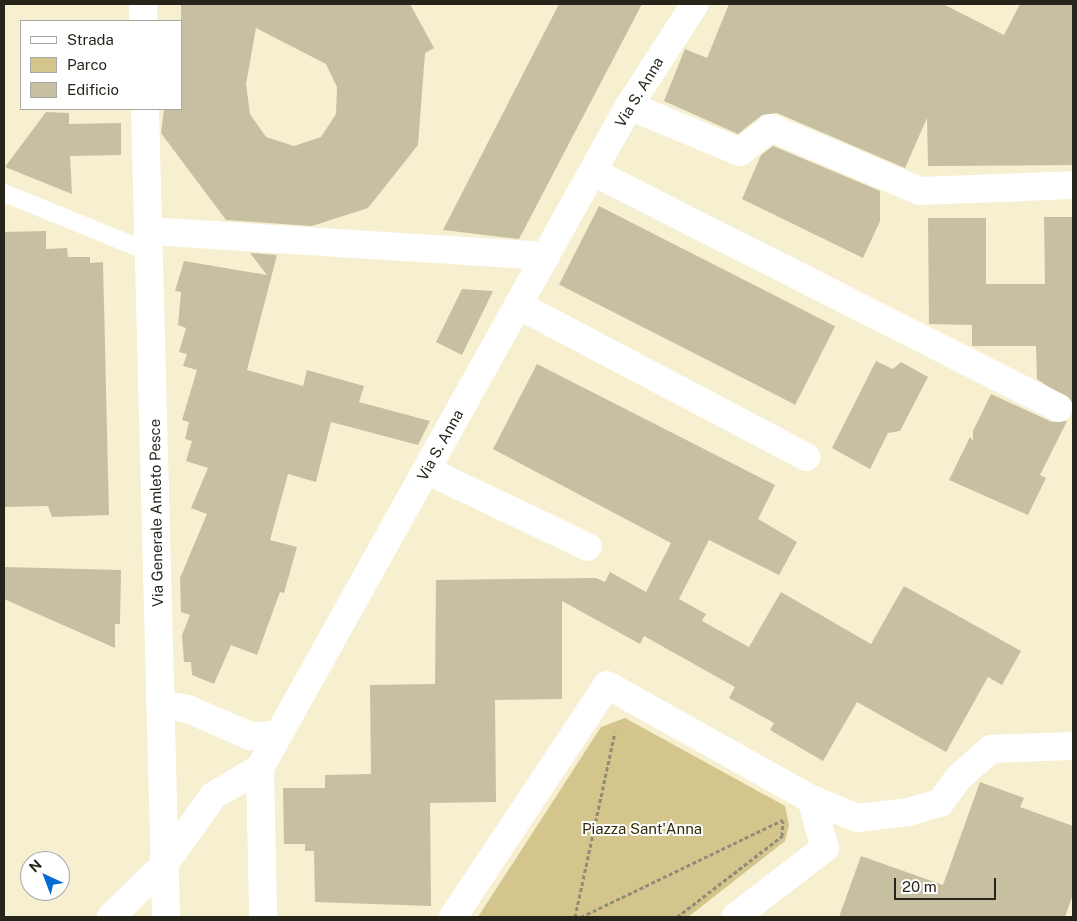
<!DOCTYPE html>
<style>
body{margin:0}
#map{position:relative;width:1077px;height:921px;overflow:hidden;background:#f6efd0;font-family:"Public Sans",sans-serif}
div>[style]{position:absolute}
.green>*{inset:0;background:#d4c58d}
.building>*{inset:0;background:#c6bfa1;transform-origin:0 0}
.path>*{height:3px;margin-top:-1.5px;transform-origin:0;background:repeating-linear-gradient(90deg,#908c76 0 4px,transparent 0 6.5px)}
.lane>*{height:18px;margin:-9px;padding:0 9px;transform-origin:9px;border-radius:9px;background:#fff}
.street>*{height:28px;margin:-14px;padding:0 14px;transform-origin:14px;border-radius:14px;background:#fff}
.secondary>*{height:28px;margin:-14px;padding:0 14px;transform-origin:14px;border-radius:14px;background:#fff}
span{translate:-50% -50%;white-space:nowrap;text-align:center;line-height:1.15;-webkit-text-stroke:4px #fff;paint-order:stroke}
.street-label{font-size:15px;color:#272519}
.park-label{font-size:15px;color:#352b04}
.frame{position:absolute;inset:0;border:5px solid #272519;pointer-events:none}
.legend{position:absolute;left:20px;top:20px;width:162px;height:90px;box-sizing:border-box;background:#fff;border:1px solid #a9a8a3;margin:0;padding:6px 9px;list-style:none;font-size:15px;color:#272519}
.legend li{display:flex;align-items:center;gap:10px;height:25px}
.legend b{width:25px;border:1px solid #a9a8a3}
.north{position:absolute;left:20px;top:851px;width:50px;height:50px;box-sizing:border-box;background:#fff;border:1px solid #a9a8a3;border-radius:50%;rotate:317deg;font-size:14px;font-weight:700;line-height:20px;text-align:center;color:#272519}
.north::after{content:'';display:block;margin:auto;width:18px;height:22px;background:#046ad2;clip-path:polygon(50% 0,100% 100%,50% 72%,0 100%)}
.scale{position:absolute;left:894px;top:878px;width:102px;height:22px;box-sizing:border-box;border:2px solid #272519;border-top:0;padding-left:6px;font-size:15px;line-height:18px;white-space:nowrap;color:#272519;-webkit-text-stroke:4px #fff;paint-order:stroke}
</style>
<div id="map">
<div class="green">
<div style="clip-path:polygon(625px 718px,785px 806px,789px 825px,785px 841px,688px 917px,478px 917px,601px 727px)"></div>
</div>
<div class="building">
<div style="clip-path:polygon(evenodd,181px 4px,410px 4px,434px 48px,425px 53px,418px 145px,368px 208px,312px 226px,226px 220px,161px 133px,164px 109px,181px 109px,181px 4px,256px 28px,326px 64px,337px 87px,336px 114px,321px 137px,294px 146px,266px 137px,250px 114px,246px 84px,256px 28px)"></div>
<div style="clip-path:polygon(559px 4px,642px 4px,519px 239px,443px 230px)"></div>
<div style="clip-path:polygon(729px 4px,943px 4px,1004px 35px,1020px 4px,1073px 4px,1073px 165px,928px 166px,927px 118px,905px 168px,777px 113px,762px 115px,738px 134px,664px 101px,685px 49px,707px 58px)"></div>
<div style="clip-path:polygon(46px 112px,69px 113px,69px 124px,121px 123px,121px 155px,70px 156px,72px 194px,5px 167px)"></div>
<div style="clip-path:polygon(773px 146px,880px 191px,880px 221px,863px 258px,742px 199px,761px 155px)"></div>
<div style="left:599px;top:206px;width:265px;height:88px;rotate:27deg"></div>
<div style="clip-path:polygon(1044px 217px,1073px 217px,1073px 403px,1037px 379px,1036px 346px,972px 346px,972px 325px,929px 324px,928px 218px,986px 218px,986px 284px,1045px 284px)"></div>
<div style="clip-path:polygon(46px 231px,46px 249px,67px 248px,68px 257px,90px 257px,90px 263px,103px 262px,109px 515px,52px 517px,48px 506px,4px 507px,4px 232px)"></div>
<div style="clip-path:polygon(250px 253px,277px 255px,247px 370px,303px 386px,307px 370px,364px 386px,359px 402px,430px 421px,418px 445px,331px 422px,316px 482px,288px 474px,270px 540px,297px 547px,284px 593px,280px 592px,257px 655px,231px 645px,214px 684px,192px 675px,191px 662px,184px 662px,182px 635px,190px 615px,181px 612px,180px 578px,207px 514px,191px 508px,208px 468px,186px 461px,192px 441px,185px 439px,189px 422px,182px 420px,197px 370px,183px 366px,187px 354px,179px 352px,186px 328px,178px 325px,181px 292px,175px 291px,184px 261px,267px 275px)"></div>
<div style="clip-path:polygon(462px 289px,493px 291px,462px 355px,436px 342px)"></div>
<div style="clip-path:polygon(876px 361px,893px 369px,901px 362px,928px 377px,900px 431px,888px 433px,870px 469px,832px 448px)"></div>
<div style="clip-path:polygon(537px 364px,775px 485px,758px 519px,797px 542px,779px 575px,709px 540px,679px 599px,706px 614px,702px 621px,749px 647px,781px 592px,871px 644px,904px 586px,1021px 651px,1002px 685px,988px 677px,946px 752px,857px 702px,823px 761px,770px 730px,774px 723px,729px 698px,735px 687px,644px 636px,640px 644px,562px 601px,562px 699px,495px 700px,496px 802px,430px 803px,431px 906px,315px 902px,314px 851px,305px 851px,305px 844px,284px 844px,283px 788px,325px 788px,325px 775px,371px 774px,370px 685px,435px 684px,436px 580px,596px 578px,605px 582px,610px 572px,646px 592px,671px 543px,493px 449px)"></div>
<div style="clip-path:polygon(991px 394px,1052px 422px,1067px 421px,1040px 475px,1046px 478px,1028px 515px,949px 480px,970px 437px,973px 441px,973px 431px)"></div>
<div style="clip-path:polygon(4px 567px,121px 570px,120px 624px,115px 624px,115px 648px,4px 599px)"></div>
<div style="clip-path:polygon(980px 782px,1024px 798px,1020px 807px,1073px 826px,1073px 894px,1065px 917px,839px 917px,861px 856px,943px 885px)"></div>
</div>
<div class="path">
<div style="left:575px;top:917px;width:189px;rotate:-77.8deg"></div>
<div style="left:581px;top:917px;width:224px;rotate:-25.7deg"></div>
<div style="left:677px;top:917px;width:133px;rotate:-37.6deg"></div>
<div style="left:782px;top:836px;width:15px;rotate:-86deg"></div>
</div>
<div class="lane">
<div style="left:4px;top:193px;width:157px;rotate:22.1deg"></div>
</div>
<div class="street">
<div style="left:629px;top:106px;width:120px;rotate:22.5deg"></div>
<div style="left:740px;top:152px;width:39px;rotate:-38deg"></div>
<div style="left:771px;top:128px;width:162px;rotate:22.9deg"></div>
<div style="left:920px;top:191px;width:153px;rotate:-2.2deg"></div>
<div style="left:593px;top:172px;width:522px;rotate:26.86deg"></div>
<div style="left:148px;top:231px;width:399px;rotate:3.6deg"></div>
<div style="left:518px;top:305px;width:326px;rotate:27.8deg"></div>
<div style="left:426px;top:470px;width:179px;rotate:25.4deg"></div>
<div style="left:160px;top:704px;width:28px;rotate:10deg"></div>
<div style="left:188px;top:709px;width:68px;rotate:23.5deg"></div>
<div style="left:250px;top:736px;width:26px;rotate:-2deg"></div>
<div style="left:260px;top:768px;width:149px;rotate:88.8deg"></div>
<div style="left:811px;top:799px;width:50px;rotate:22.4deg"></div>
<div style="left:857px;top:818px;width:51px;rotate:-6.7deg"></div>
<div style="left:908px;top:812px;width:33px;rotate:-16deg"></div>
<div style="left:940px;top:803px;width:31px;rotate:-54deg"></div>
<div style="left:958px;top:778px;width:44px;rotate:-41.3deg"></div>
<div style="left:991px;top:749px;width:82px;rotate:-2.1deg"></div>
<div style="left:111px;top:917px;width:74px;rotate:-44.5deg"></div>
<div style="left:164px;top:865px;width:85px;rotate:-54.6deg"></div>
<div style="left:213px;top:796px;width:55px;rotate:-30.8deg"></div>
<div style="left:260px;top:768px;width:758px;rotate:-60.86deg"></div>
<div style="left:629px;top:106px;width:121px;rotate:-57.1deg"></div>
<div style="left:453px;top:917px;width:278px;rotate:-56.4deg"></div>
<div style="left:607px;top:685px;width:234px;rotate:29.2deg"></div>
<div style="left:811px;top:799px;width:51px;rotate:74.1deg"></div>
<div style="left:825px;top:848px;width:113px;rotate:142.5deg"></div>
</div>
<div class="secondary">
<div style="left:143px;top:4px;width:17px;rotate:90deg"></div>
<div style="left:145px;top:109px;width:808px;rotate:88.51deg"></div>
</div>
<div class="street-label">
<span style="left:639px;top:92px;rotate:-59deg">Via S. Anna</span>
<span style="left:440px;top:445px;rotate:-61deg">Via S. Anna</span>
<span style="left:156px;top:513px;rotate:-91deg">Via Generale Amleto Pesce</span>
</div>
<div class="park-label">
<span style="left:642px;top:829px">Piazza Sant'Anna</span>
</div>
<div class="frame"></div>
<ul class="legend">
<li><b style="height:6px;background:#fff"></b>Strada</li>
<li><b style="height:14px;background:#d4c58d"></b>Parco</li>
<li><b style="height:14px;background:#c6bfa1"></b>Edificio</li>
</ul>
<div class="north">N</div>
<div class="scale">20 m</div>
</div>
